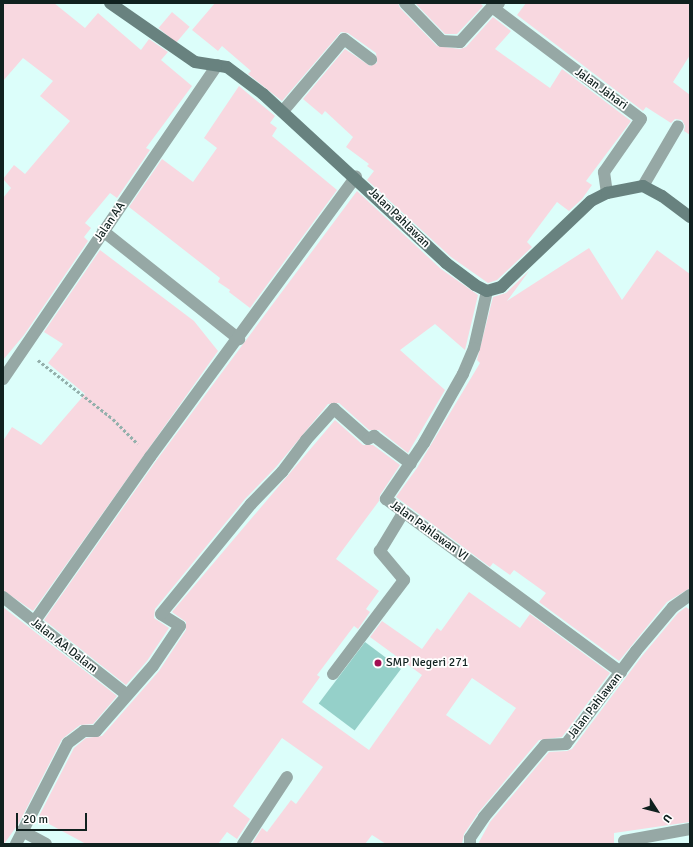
<!DOCTYPE html>
<style>
body{margin:0}
#map{position:relative;width:693px;height:847px;overflow:hidden;background:#dcfefa;font-family:Signika,sans-serif}
div>[style]{position:absolute}
.green>*{inset:0;background:#95d0c9;transform-origin:0 0}
.building>*{inset:0;background:#f8d8e0;transform-origin:0 0}
.path>*{height:2.5px;margin-top:-1.25px;transform-origin:0;background:repeating-linear-gradient(90deg,#94b0ac 0 3px,transparent 0 5px)}
.lane>*{height:12px;margin:-6px;padding:0 6px;transform-origin:6px;border-radius:6px;background:#96a8a5}
.street>*{height:12px;margin:-6px;padding:0 6px;transform-origin:6px;border-radius:6px;background:#96a8a5}
.secondary>*{height:12px;margin:-6px;padding:0 6px;transform-origin:6px;border-radius:6px;background:#68827f}
.dots>*{width:11px;height:11px;translate:-50% -50%;box-sizing:border-box;border:2px solid #fff;border-radius:50%}
span{translate:-50% -50%;white-space:nowrap;text-align:center;line-height:1.15;-webkit-text-stroke:3.5px #fff;paint-order:stroke}
.street-label{font-size:12px;color:#10211f}
.poi-label{font-size:12px;color:#10211f}
.left{translate:0 -50%;text-align:left}
.frame{position:absolute;inset:0;border:4px solid #10211f;pointer-events:none}
.north{position:absolute;left:637px;top:791px;width:40px;height:40px;-webkit-text-stroke:3px #fff;paint-order:stroke;rotate:126deg;font-size:11px;font-weight:700;line-height:16px;text-align:center;color:#10211f}
.north::after{content:'';display:block;margin:auto;width:14px;height:18px;background:#10211f;clip-path:polygon(50% 0,100% 100%,50% 72%,0 100%)}
.scale{position:absolute;left:16px;top:813px;width:71px;height:18px;box-sizing:border-box;border:2px solid #10211f;border-top:0;padding-left:5px;font-size:12px;line-height:14px;white-space:nowrap;color:#10211f;-webkit-text-stroke:3px #fff;paint-order:stroke}
</style>
<div id="map">
<div class="green">
<div style="left:365px;top:642px;width:45px;height:77px;rotate:37deg"></div>
</div>
<div class="building">
<div style="clip-path:polygon(3px 3px,54px 3px,85px 28px,98px 13px,141px 50px,149px 39px,168px 52px,161px 60px,192px 86px,146px 148px,150px 150px,117px 198px,110px 193px,85px 223px,91px 228px,84px 237px,88px 241px,24px 335px,3px 360px,3px 198px,11px 188px,3px 179px,14px 165px,25px 174px,70px 121px,40px 96px,53px 81px,23px 58px,3px 81px)"></div>
<div style="clip-path:polygon(215px 3px,398px 3px,400px 8px,437px 46px,460px 49px,466px 47px,493px 17px,511px 31px,495px 49px,550px 88px,562px 69px,631px 121px,586px 181px,592px 185px,582px 199px,569px 211px,557px 202px,527px 242px,532px 247px,497px 280px,488px 283px,451px 257px,367px 180px,374px 171px,367px 166px,369px 164px,346px 147px,353px 137px,325px 111px,322px 115px,303px 99px,345px 49px,370px 66px,377px 63px,376px 53px,348px 33px,341px 32px,282px 101px,248px 74px,251px 71px,222px 46px,218px 51px,192px 30px)"></div>
<div style="clip-path:polygon(415px 3px,480px 3px,483px 6px,457px 34px,445px 34px)"></div>
<div style="clip-path:polygon(526px 3px,690px 3px,690px 55px,673px 82px,690px 95px,690px 135px,684px 131px,685px 126px,682px 120px,675px 119px,671px 123px,646px 107px,643px 111px,517px 15px)"></div>
<div style="left:172px;top:12px;width:23px;height:21px;rotate:40deg"></div>
<div style="clip-path:polygon(239px 86px,275px 116px,270px 123px,277px 128px,272px 136px,337px 190px,250px 308px,229px 292px,230px 290px,218px 282px,220px 278px,129px 207px,162px 159px,193px 182px,217px 148px,204px 138px)"></div>
<div style="clip-path:polygon(357px 191px,441px 269px,478px 295px,465px 350px,435px 324px,400px 350px,445px 390px,408px 453px,379px 430px,369px 430px,339px 403px,328px 404px,276px 467px,245px 499px,155px 609px,154px 618px,169px 628px,147px 661px,126px 685px,44px 620px,156px 461px)"></div>
<div style="clip-path:polygon(589px 248px,622px 300px,657px 250px,690px 274px,690px 588px,667px 602px,619px 661px,539px 602px,546px 593px,514px 570px,510px 575px,493px 563px,490px 567px,396px 497px,417px 468px,480px 363px,477px 360px,493px 297px,506px 293px,529px 271px,507px 301px)"></div>
<div style="clip-path:polygon(100px 250px,194px 321px,218px 351px,33px 611px,3px 590px,3px 441px,12px 427px,41px 445px,85px 394px,48px 363px,63px 344px,44px 332px)"></div>
<div style="clip-path:polygon(evenodd,335px 420px,363px 445px,373px 445px,400px 465px,380px 495px,379px 501px,336px 559px,379px 591px,366px 609px,370px 612px,358px 629px,354px 626px,317px 675px,320px 677px,302px 702px,369px 750px,422px 675px,370px 637px,382px 621px,422px 649px,437px 628px,441px 631px,469px 592px,520px 628px,530px 614px,610px 673px,562px 737px,539px 740px,478px 813px,464px 834px,462px 844px,386px 844px,372px 835px,365px 844px,252px 844px,262px 828px,267px 832px,291px 800px,296px 804px,323px 767px,282px 738px,233px 806px,250px 819px,237px 839px,227px 832px,218px 844px,86px 844px,38px 818px,74px 748px,86px 738px,102px 736px,159px 671px,186px 630px,186px 622px,172px 612px,335px 420px,472px 678px,516px 708px,490px 745px,446px 715px,472px 678px)"></div>
<div style="clip-path:polygon(3px 607px,117px 696px,93px 724px,80px 725px,62px 739px,19px 823px,4px 844px)"></div>
<div style="clip-path:polygon(686px 607px,690px 610px,690px 822px,614px 833px,614px 844px,478px 844px,490px 822px,549px 752px,567px 751px,572px 749px,642px 656px,678px 613px)"></div>
</div>
<div class="path">
<div style="left:38px;top:360px;width:95px;rotate:38.2deg"></div>
<div style="left:113px;top:419px;width:35px;rotate:45deg"></div>
</div>
<div class="lane">
<div style="left:643px;top:186px;width:69px;rotate:-59.7deg"></div>
<div style="left:333px;top:674px;width:118px;rotate:-52.9deg"></div>
<div style="left:404px;top:580px;width:38px;rotate:-130deg"></div>
<div style="left:380px;top:551px;width:44px;rotate:-58.8deg"></div>
</div>
<div class="street">
<div style="left:405px;top:3px;width:53px;rotate:45.8deg"></div>
<div style="left:442px;top:41px;width:18px;rotate:3deg"></div>
<div style="left:460px;top:42px;width:47px;rotate:-47.6deg"></div>
<div style="left:499px;top:3px;width:8px;rotate:150deg"></div>
<div style="left:492px;top:7px;width:186px;rotate:36.9deg"></div>
<div style="left:641px;top:119px;width:65px;rotate:124.9deg"></div>
<div style="left:604px;top:172px;width:21px;rotate:82deg"></div>
<div style="left:283px;top:111px;width:94px;rotate:-49.7deg"></div>
<div style="left:344px;top:39px;width:34px;rotate:37deg"></div>
<div style="left:103px;top:231px;width:174px;rotate:38.5deg"></div>
<div style="left:487px;top:291px;width:58px;rotate:102.8deg"></div>
<div style="left:474px;top:348px;width:28px;rotate:113deg"></div>
<div style="left:463px;top:374px;width:79px;rotate:119.5deg"></div>
<div style="left:424px;top:443px;width:68px;rotate:124.2deg"></div>
<div style="left:386px;top:499px;width:292px;rotate:36.4deg"></div>
<div style="left:3px;top:379px;width:380px;rotate:-55.7deg"></div>
<div style="left:3px;top:597px;width:157px;rotate:38.3deg"></div>
<div style="left:34px;top:622px;width:202px;rotate:-54.9deg"></div>
<div style="left:150px;top:457px;width:348px;rotate:-53.7deg"></div>
<div style="left:22px;top:831px;width:27px;rotate:28deg"></div>
<div style="left:624px;top:841px;width:67px;rotate:-10.3deg"></div>
<div style="left:16px;top:844px;width:114px;rotate:-62.8deg"></div>
<div style="left:68px;top:743px;width:20px;rotate:-37deg"></div>
<div style="left:84px;top:731px;width:12px"></div>
<div style="left:96px;top:731px;width:86px;rotate:-48.8deg"></div>
<div style="left:153px;top:666px;width:48px;rotate:-56deg"></div>
<div style="left:180px;top:626px;width:22px;rotate:-148deg"></div>
<div style="left:161px;top:614px;width:142px;rotate:-50.7deg"></div>
<div style="left:251px;top:504px;width:45px;rotate:-45.9deg"></div>
<div style="left:282px;top:472px;width:40px;rotate:-53deg"></div>
<div style="left:306px;top:440px;width:42px;rotate:-47.9deg"></div>
<div style="left:334px;top:409px;width:45px;rotate:41.4deg"></div>
<div style="left:368px;top:439px;width:7px;rotate:-27deg"></div>
<div style="left:374px;top:436px;width:46px;rotate:37.1deg"></div>
<div style="left:243px;top:844px;width:80px;rotate:-56.7deg"></div>
<div style="left:470px;top:844px;width:6px;rotate:-90deg"></div>
<div style="left:470px;top:838px;width:25px;rotate:-56deg"></div>
<div style="left:484px;top:817px;width:94px;rotate:-49.7deg"></div>
<div style="left:545px;top:745px;width:21px;rotate:-3deg"></div>
<div style="left:566px;top:744px;width:116px;rotate:-53deg"></div>
<div style="left:636px;top:651px;width:57px;rotate:-49.9deg"></div>
<div style="left:673px;top:607px;width:21px;rotate:-35deg"></div>
</div>
<div class="secondary">
<div style="left:110px;top:3px;width:103px;rotate:34.8deg"></div>
<div style="left:195px;top:62px;width:32px;rotate:9deg"></div>
<div style="left:227px;top:67px;width:45px;rotate:36.9deg"></div>
<div style="left:263px;top:94px;width:249px;rotate:42.7deg"></div>
<div style="left:446px;top:263px;width:36px;rotate:37deg"></div>
<div style="left:475px;top:285px;width:13px;rotate:27deg"></div>
<div style="left:487px;top:291px;width:15px;rotate:-16deg"></div>
<div style="left:501px;top:287px;width:124px;rotate:-43.7deg"></div>
<div style="left:591px;top:201px;width:18px;rotate:-27deg"></div>
<div style="left:607px;top:193px;width:37px;rotate:-11deg"></div>
<div style="left:643px;top:186px;width:21px;rotate:28deg"></div>
<div style="left:662px;top:196px;width:35px;rotate:37deg"></div>
</div>
<div class="dots">
<div style="left:378px;top:663px;background:#a31053"></div>
</div>
<div class="street-label">
<span style="left:601px;top:89px;rotate:36deg">Jalan Jahari</span>
<span style="left:399px;top:218px;rotate:44deg">Jalan Pahlawan</span>
<span style="left:110px;top:222px;rotate:-56deg">Jalan AA</span>
<span style="left:429px;top:531px;rotate:36deg">Jalan Pahlawan VI</span>
<span style="left:64px;top:646px;rotate:38deg">Jalan AA Dalam</span>
<span style="left:595px;top:706px;rotate:-52deg">Jalan Pahlawan</span>
</div>
<div class="poi-label">
<span class="left" style="left:386px;top:663px">SMP Negeri 271</span>
</div>
<div class="frame"></div>
<div class="north">U</div>
<div class="scale">20 m</div>
</div>
